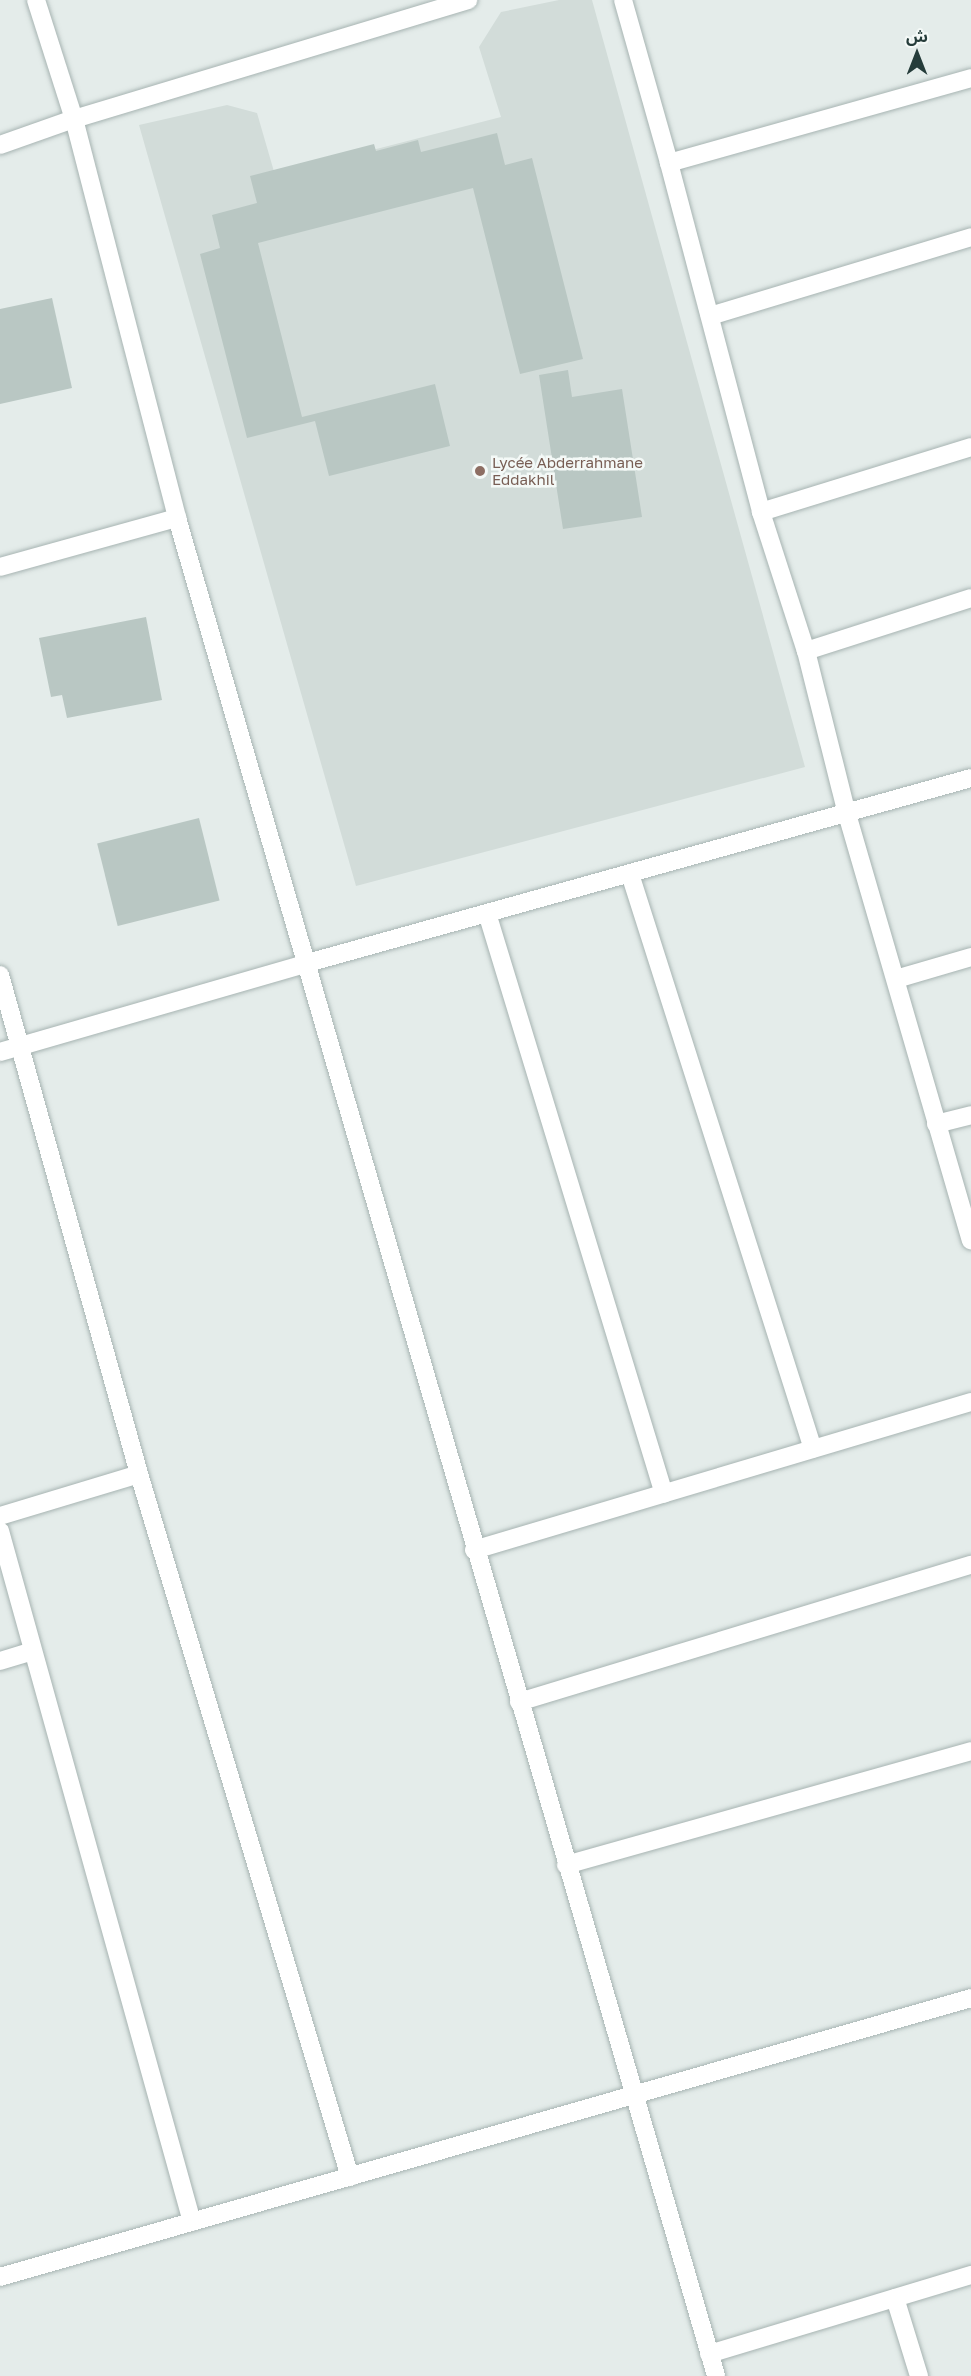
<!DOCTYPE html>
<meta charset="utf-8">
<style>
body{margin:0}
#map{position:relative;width:971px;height:2376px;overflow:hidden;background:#e4ecea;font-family:"Golos Text","Noto Sans Arabic",sans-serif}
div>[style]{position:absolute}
.built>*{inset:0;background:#d2dcd9}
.building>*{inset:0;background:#b9c7c3;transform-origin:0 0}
.roads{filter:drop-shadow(0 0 2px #a7b4b2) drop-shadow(0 0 2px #a7b4b2)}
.minor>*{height:18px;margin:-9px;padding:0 9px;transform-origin:9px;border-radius:9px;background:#fff}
.dots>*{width:16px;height:16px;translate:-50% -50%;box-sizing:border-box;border:3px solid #f4f9f7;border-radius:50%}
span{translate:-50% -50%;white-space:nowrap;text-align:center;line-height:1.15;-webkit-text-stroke:5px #f4f9f7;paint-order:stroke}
.education-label{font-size:15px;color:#785e54}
.left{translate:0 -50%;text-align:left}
.north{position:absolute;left:887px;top:24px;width:60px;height:60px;-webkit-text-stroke:4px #f4f9f7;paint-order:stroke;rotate:0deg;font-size:16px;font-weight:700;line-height:24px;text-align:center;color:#253c3a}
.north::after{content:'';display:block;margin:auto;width:21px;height:27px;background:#253c3a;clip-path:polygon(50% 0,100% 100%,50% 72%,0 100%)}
</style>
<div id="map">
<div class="built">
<div style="clip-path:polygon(559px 0,592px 0,805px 767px,356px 886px,139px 125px,227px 105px,257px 113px,275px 175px,501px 117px,479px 47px,501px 12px)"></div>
</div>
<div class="building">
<div style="clip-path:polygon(497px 133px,505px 165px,532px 158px,583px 359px,520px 374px,473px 188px,258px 243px,302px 417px,435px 384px,450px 446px,329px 476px,315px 421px,247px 438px,200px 254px,220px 248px,212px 215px,257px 203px,250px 176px,374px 144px,376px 151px,418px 140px,421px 152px)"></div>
<div style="clip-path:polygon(52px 298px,72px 388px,0 404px,0 309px)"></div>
<div style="clip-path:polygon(568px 370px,572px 397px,622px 389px,642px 517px,563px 529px,539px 375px)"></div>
<div style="clip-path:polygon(146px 617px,162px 700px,67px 718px,62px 695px,51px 697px,39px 638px)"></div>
<div style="left:199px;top:818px;width:85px;height:105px;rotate:76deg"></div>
</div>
<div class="roads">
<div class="minor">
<div style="left:36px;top:0;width:125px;rotate:72.3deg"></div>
<div style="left:74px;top:119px;width:412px;rotate:75.5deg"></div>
<div style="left:177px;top:518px;width:1935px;rotate:73.82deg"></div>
<div style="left:623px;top:0;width:169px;rotate:74.2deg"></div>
<div style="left:669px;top:163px;width:361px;rotate:75.2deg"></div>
<div style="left:761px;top:512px;width:146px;rotate:72.1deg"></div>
<div style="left:806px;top:651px;width:168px;rotate:75.9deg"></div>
<div style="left:847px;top:814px;width:444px;rotate:73.8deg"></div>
<div style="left:0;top:145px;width:78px;rotate:-19.4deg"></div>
<div style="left:74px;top:119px;width:412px;rotate:-16.8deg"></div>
<div style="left:669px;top:163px;width:314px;rotate:-15.7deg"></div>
<div style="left:710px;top:316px;width:273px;rotate:-16.8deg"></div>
<div style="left:761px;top:512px;width:220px;rotate:-17.2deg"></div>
<div style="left:0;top:567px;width:184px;rotate:-15.5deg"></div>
<div style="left:806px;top:651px;width:173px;rotate:-17.8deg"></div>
<div style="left:630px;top:874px;width:603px;rotate:72.35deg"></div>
<div style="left:487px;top:913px;width:607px;rotate:73.06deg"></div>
<div style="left:0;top:975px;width:518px;rotate:74.43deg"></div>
<div style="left:139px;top:1474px;width:734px;rotate:73.29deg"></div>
<div style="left:896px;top:979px;width:78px;rotate:-16.3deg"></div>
<div style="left:0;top:1052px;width:316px;rotate:-16.1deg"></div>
<div style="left:304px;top:964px;width:692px;rotate:-15.58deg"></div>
<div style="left:936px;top:1124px;width:36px;rotate:-14deg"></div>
<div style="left:0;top:1516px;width:145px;rotate:-16.8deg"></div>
<div style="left:0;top:1531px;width:717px;rotate:74.47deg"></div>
<div style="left:474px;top:1550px;width:519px;rotate:-16.58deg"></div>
<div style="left:0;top:1661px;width:34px;rotate:-17deg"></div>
<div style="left:519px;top:1702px;width:472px;rotate:-16.9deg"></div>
<div style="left:566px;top:1865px;width:421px;rotate:-15.7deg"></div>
<div style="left:0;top:2277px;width:1010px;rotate:-16.03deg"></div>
<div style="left:895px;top:2298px;width:82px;rotate:72.9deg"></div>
<div style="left:709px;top:2354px;width:274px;rotate:-16.8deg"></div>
</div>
</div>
<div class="dots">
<div style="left:480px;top:471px;background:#8d6e63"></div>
</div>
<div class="education-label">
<span class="left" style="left:492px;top:471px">Lycée Abderrahmane<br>Eddakhil</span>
</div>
<div class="north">ش</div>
</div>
